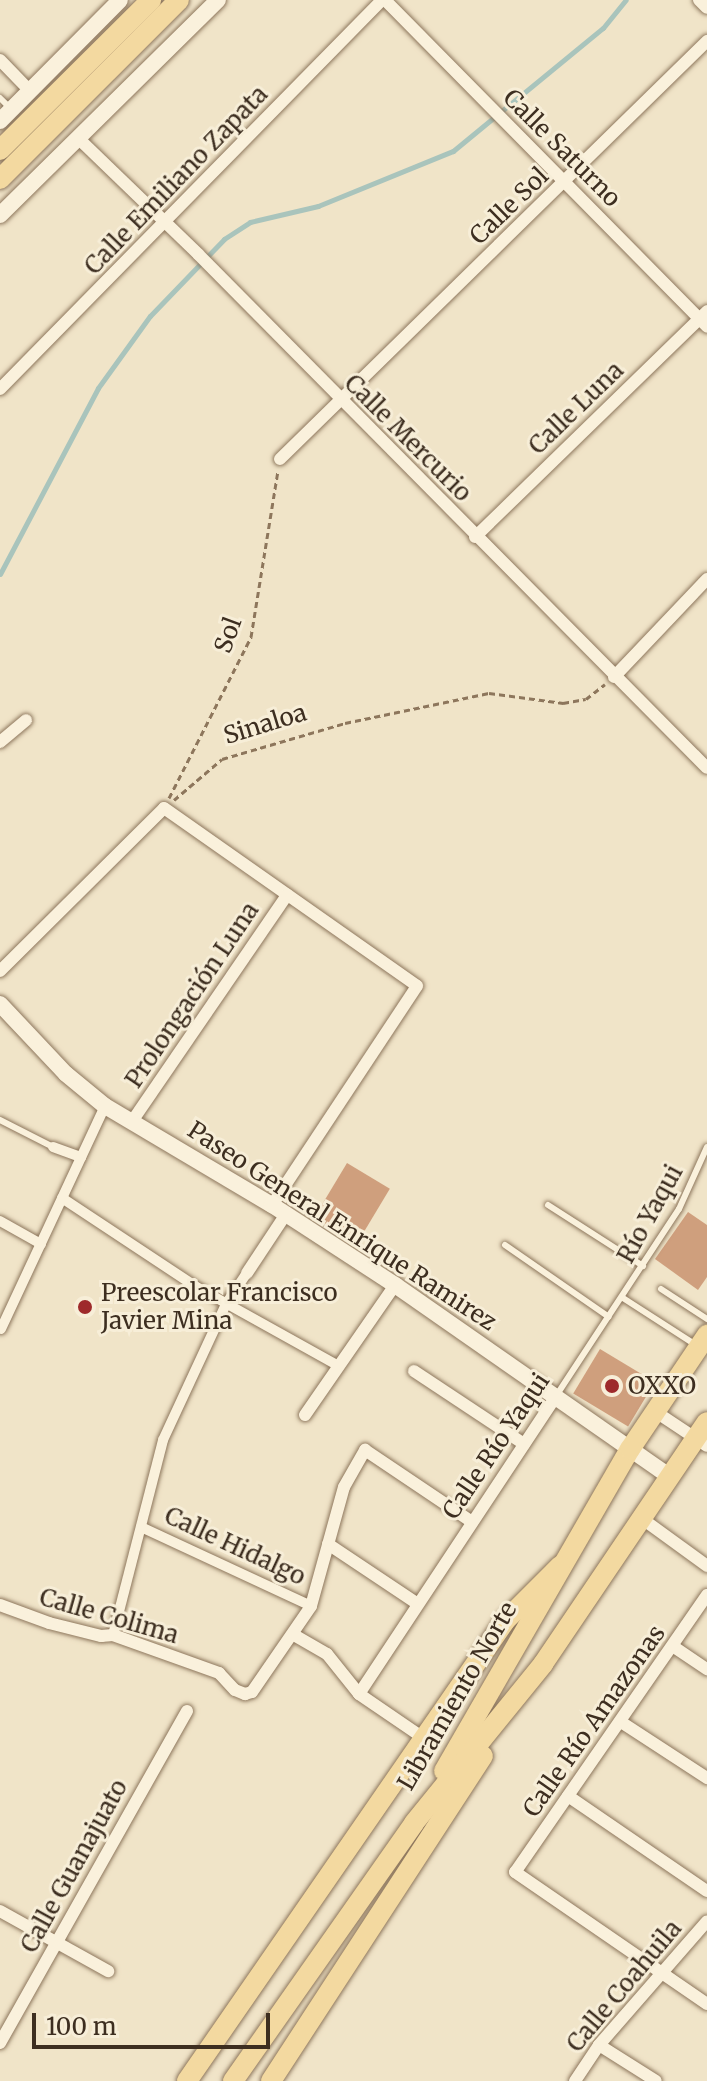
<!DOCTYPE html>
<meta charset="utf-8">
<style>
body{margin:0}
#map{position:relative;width:707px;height:2081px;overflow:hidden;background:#f0e4c8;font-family:Merriweather,serif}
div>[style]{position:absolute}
.stream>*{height:5px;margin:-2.5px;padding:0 2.5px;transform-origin:2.5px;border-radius:2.5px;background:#a9c4bc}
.building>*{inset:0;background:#cf9f7d;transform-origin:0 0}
.path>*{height:3px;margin-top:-1.5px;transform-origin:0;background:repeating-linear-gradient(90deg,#8d765c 0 6px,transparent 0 10px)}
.roads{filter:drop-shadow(0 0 2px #8d765c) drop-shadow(0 0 2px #8d765c)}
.service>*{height:6px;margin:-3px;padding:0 3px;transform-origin:3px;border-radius:3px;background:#faf1dc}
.pedestrian>*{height:10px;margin:-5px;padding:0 5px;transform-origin:5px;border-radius:5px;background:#faf1dc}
.minor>*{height:12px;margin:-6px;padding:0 6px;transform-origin:6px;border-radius:6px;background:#faf1dc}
.tertiary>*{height:16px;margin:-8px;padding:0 8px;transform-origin:8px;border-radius:8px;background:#faf1dc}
.primary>*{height:20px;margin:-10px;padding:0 10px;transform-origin:10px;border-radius:10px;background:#f3d9a0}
.dots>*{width:22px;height:22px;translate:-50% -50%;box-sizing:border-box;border:4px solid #f7eed8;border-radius:50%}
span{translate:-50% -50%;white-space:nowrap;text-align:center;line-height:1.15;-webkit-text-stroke:6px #f7eed8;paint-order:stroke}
.street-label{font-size:24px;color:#3d2e20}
.poi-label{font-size:24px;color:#3d2e20}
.left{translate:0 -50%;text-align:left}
.scale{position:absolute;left:32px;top:2013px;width:238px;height:36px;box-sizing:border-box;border:4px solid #3d2e20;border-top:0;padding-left:10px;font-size:24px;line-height:28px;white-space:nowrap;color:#3d2e20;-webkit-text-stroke:6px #f7eed8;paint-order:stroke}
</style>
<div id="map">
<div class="stream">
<div style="left:0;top:574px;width:210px;rotate:-62.2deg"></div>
<div style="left:98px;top:388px;width:89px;rotate:-54.2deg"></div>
<div style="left:150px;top:316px;width:107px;rotate:-46.1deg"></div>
<div style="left:224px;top:239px;width:31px;rotate:-33deg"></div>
<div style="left:250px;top:222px;width:70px;rotate:-13.2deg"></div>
<div style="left:318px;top:206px;width:146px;rotate:-22.2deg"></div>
<div style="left:453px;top:151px;width:194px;rotate:-39.4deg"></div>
<div style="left:603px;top:28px;width:36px;rotate:-51deg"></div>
</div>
<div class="building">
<div style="left:347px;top:1163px;width:50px;height:63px;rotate:31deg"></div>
<div style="clip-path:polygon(688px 1212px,707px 1225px,707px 1277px,698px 1290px,655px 1259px)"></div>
<div style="left:600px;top:1349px;width:64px;height:52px;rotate:31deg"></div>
</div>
<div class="path">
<div style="left:169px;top:798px;width:181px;rotate:-63deg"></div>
<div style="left:251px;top:637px;width:168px;rotate:-80.8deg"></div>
<div style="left:174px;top:800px;width:63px;rotate:-40.5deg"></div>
<div style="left:222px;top:759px;width:128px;rotate:-16.3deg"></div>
<div style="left:345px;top:723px;width:147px;rotate:-11.8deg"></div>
<div style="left:489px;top:693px;width:75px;rotate:7.7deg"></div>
<div style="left:563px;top:703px;width:23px;rotate:-10deg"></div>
<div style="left:586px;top:699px;width:24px;rotate:-38deg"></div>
</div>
<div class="roads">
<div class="service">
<div style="left:0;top:98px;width:13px;rotate:45deg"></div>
<div style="left:0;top:1120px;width:59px;rotate:27deg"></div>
<div style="left:548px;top:1205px;width:113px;rotate:32.7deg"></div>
<div style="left:505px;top:1245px;width:126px;rotate:34.7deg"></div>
<div style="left:661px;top:1289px;width:55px;rotate:33.1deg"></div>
<div style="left:623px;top:1298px;width:87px;rotate:32.8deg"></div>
<div style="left:556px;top:1396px;width:224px;rotate:-56.7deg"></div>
<div style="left:679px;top:1209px;width:68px;rotate:-65.7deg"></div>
</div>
<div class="pedestrian">
<div style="left:53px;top:1147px;width:30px;rotate:20deg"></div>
<div style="left:62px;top:1198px;width:159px;rotate:33.5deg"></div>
<div style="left:195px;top:1286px;width:165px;rotate:29.1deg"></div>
<div style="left:0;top:1221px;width:47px;rotate:29.3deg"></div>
<div style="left:1px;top:1329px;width:246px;rotate:-65deg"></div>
<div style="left:141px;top:1527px;width:187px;rotate:24.9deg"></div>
<div style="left:113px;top:1635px;width:201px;rotate:-75.6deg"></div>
<div style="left:163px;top:1440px;width:150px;rotate:-65.1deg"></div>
<div style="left:226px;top:1304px;width:37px;rotate:-56deg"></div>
</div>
<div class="minor">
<div style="left:385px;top:0;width:459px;rotate:45.4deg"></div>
<div style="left:699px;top:0;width:11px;rotate:45deg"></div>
<div style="left:0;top:60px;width:43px;rotate:45.9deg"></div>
<div style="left:78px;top:138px;width:167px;rotate:44deg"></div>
<div style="left:198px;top:254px;width:723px;rotate:45.28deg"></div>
<div style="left:0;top:389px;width:545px;rotate:-45.52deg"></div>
<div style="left:280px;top:459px;width:598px;rotate:-44.39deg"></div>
<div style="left:475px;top:537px;width:324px;rotate:-44.2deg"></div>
<div style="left:614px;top:677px;width:135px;rotate:-46.5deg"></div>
<div style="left:0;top:742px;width:34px;rotate:-40deg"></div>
<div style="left:0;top:971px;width:231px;rotate:-44.8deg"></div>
<div style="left:164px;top:808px;width:309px;rotate:35.1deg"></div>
<div style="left:417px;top:986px;width:263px;rotate:123.5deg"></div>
<div style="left:133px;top:1120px;width:273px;rotate:-55.6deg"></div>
<div style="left:247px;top:1273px;width:71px;rotate:-56.5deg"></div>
<div style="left:414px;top:1371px;width:132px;rotate:33.6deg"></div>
<div style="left:656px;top:1412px;width:61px;rotate:33.7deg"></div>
<div style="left:305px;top:1415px;width:158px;rotate:-55.3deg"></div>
<div style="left:641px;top:1518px;width:82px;rotate:36deg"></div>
<div style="left:328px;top:1544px;width:108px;rotate:33.7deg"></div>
<div style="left:707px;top:1595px;width:337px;rotate:124.7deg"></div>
<div style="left:515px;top:1872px;width:233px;rotate:34.5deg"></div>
<div style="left:0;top:1605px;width:52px;rotate:20.2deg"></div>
<div style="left:49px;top:1623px;width:54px;rotate:14deg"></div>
<div style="left:101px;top:1636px;width:12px;rotate:-5deg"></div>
<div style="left:113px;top:1635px;width:113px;rotate:19.7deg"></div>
<div style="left:219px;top:1673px;width:23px;rotate:47deg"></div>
<div style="left:235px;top:1690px;width:11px;rotate:22deg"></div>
<div style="left:245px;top:1694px;width:7px;rotate:-16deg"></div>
<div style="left:252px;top:1692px;width:104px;rotate:-55.5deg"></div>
<div style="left:311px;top:1606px;width:123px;rotate:-74.5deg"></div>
<div style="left:344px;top:1487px;width:43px;rotate:-60.4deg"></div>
<div style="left:365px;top:1450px;width:129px;rotate:33.9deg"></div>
<div style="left:294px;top:1635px;width:38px;rotate:30deg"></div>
<div style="left:327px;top:1654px;width:51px;rotate:51.3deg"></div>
<div style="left:359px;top:1694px;width:80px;rotate:34.3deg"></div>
<div style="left:674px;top:1647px;width:40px;rotate:34deg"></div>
<div style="left:359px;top:1694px;width:357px;rotate:-56.5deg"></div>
<div style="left:621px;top:1722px;width:103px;rotate:33.1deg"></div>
<div style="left:568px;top:1796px;width:168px;rotate:34.4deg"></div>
<div style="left:0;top:1911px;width:124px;rotate:29.1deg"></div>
<div style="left:0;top:2043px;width:381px;rotate:-60.6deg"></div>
<div style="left:599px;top:2045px;width:67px;rotate:32.3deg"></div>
<div style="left:575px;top:2081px;width:43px;rotate:-56.3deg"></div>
<div style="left:599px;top:2045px;width:164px;rotate:-48.9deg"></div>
</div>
<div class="tertiary">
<div style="left:0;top:121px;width:170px;rotate:-45.2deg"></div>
<div style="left:0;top:215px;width:306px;rotate:-44.6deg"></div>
<div style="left:0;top:1004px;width:96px;rotate:46.7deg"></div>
<div style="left:66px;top:1074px;width:50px;rotate:39.4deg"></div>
<div style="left:105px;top:1106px;width:194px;rotate:30.7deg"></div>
<div style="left:272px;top:1205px;width:147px;rotate:33deg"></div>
<div style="left:395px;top:1285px;width:334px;rotate:34.9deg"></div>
</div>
<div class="primary">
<div style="left:0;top:150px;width:213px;rotate:-44.8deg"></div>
<div style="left:0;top:179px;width:253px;rotate:-45deg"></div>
<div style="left:444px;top:1771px;width:372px;rotate:-60deg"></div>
<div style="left:630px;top:1449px;width:138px;rotate:-56deg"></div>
<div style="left:187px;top:2081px;width:559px;rotate:-55.34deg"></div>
<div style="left:505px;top:1621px;width:78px;rotate:-45deg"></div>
<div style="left:233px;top:2081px;width:315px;rotate:-54.9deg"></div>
<div style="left:414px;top:1823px;width:205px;rotate:-50.9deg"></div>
<div style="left:543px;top:1664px;width:292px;rotate:-55.9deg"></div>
<div style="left:271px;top:2081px;width:388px;rotate:-56.9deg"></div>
</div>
</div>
<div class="dots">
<div style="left:85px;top:1307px;background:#9e2a2b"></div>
<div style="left:612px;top:1386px;background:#9e2a2b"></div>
</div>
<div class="street-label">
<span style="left:562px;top:148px;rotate:45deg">Calle Saturno</span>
<span style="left:176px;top:180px;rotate:-46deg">Calle Emiliano Zapata</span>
<span style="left:509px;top:206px;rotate:-44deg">Calle Sol</span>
<span style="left:576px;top:408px;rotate:-44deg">Calle Luna</span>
<span style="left:408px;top:438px;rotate:45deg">Calle Mercurio</span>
<span style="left:228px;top:635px;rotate:-70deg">Sol</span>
<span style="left:265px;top:724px;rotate:-17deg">Sinaloa</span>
<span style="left:192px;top:995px;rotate:-56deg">Prolongación Luna</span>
<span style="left:650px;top:1214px;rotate:-61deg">Río Yaqui</span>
<span style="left:342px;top:1226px;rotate:33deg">Paseo General Enrique Ramirez</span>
<span style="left:496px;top:1446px;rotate:-56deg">Calle Río Yaqui</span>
<span style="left:235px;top:1546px;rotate:25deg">Calle Hidalgo</span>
<span style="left:109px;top:1616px;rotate:16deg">Calle Colima</span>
<span style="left:457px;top:1696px;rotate:-60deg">Libramiento Norte</span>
<span style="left:594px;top:1721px;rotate:-55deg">Calle Río Amazonas</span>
<span style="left:74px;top:1866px;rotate:-61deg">Calle Guanajuato</span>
<span style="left:624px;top:1986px;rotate:-50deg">Calle Coahuila</span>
</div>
<div class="poi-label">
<span class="left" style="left:101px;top:1307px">Preescolar Francisco<br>Javier Mina</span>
<span class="left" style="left:628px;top:1386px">OXXO</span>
</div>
<div class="scale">100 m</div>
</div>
